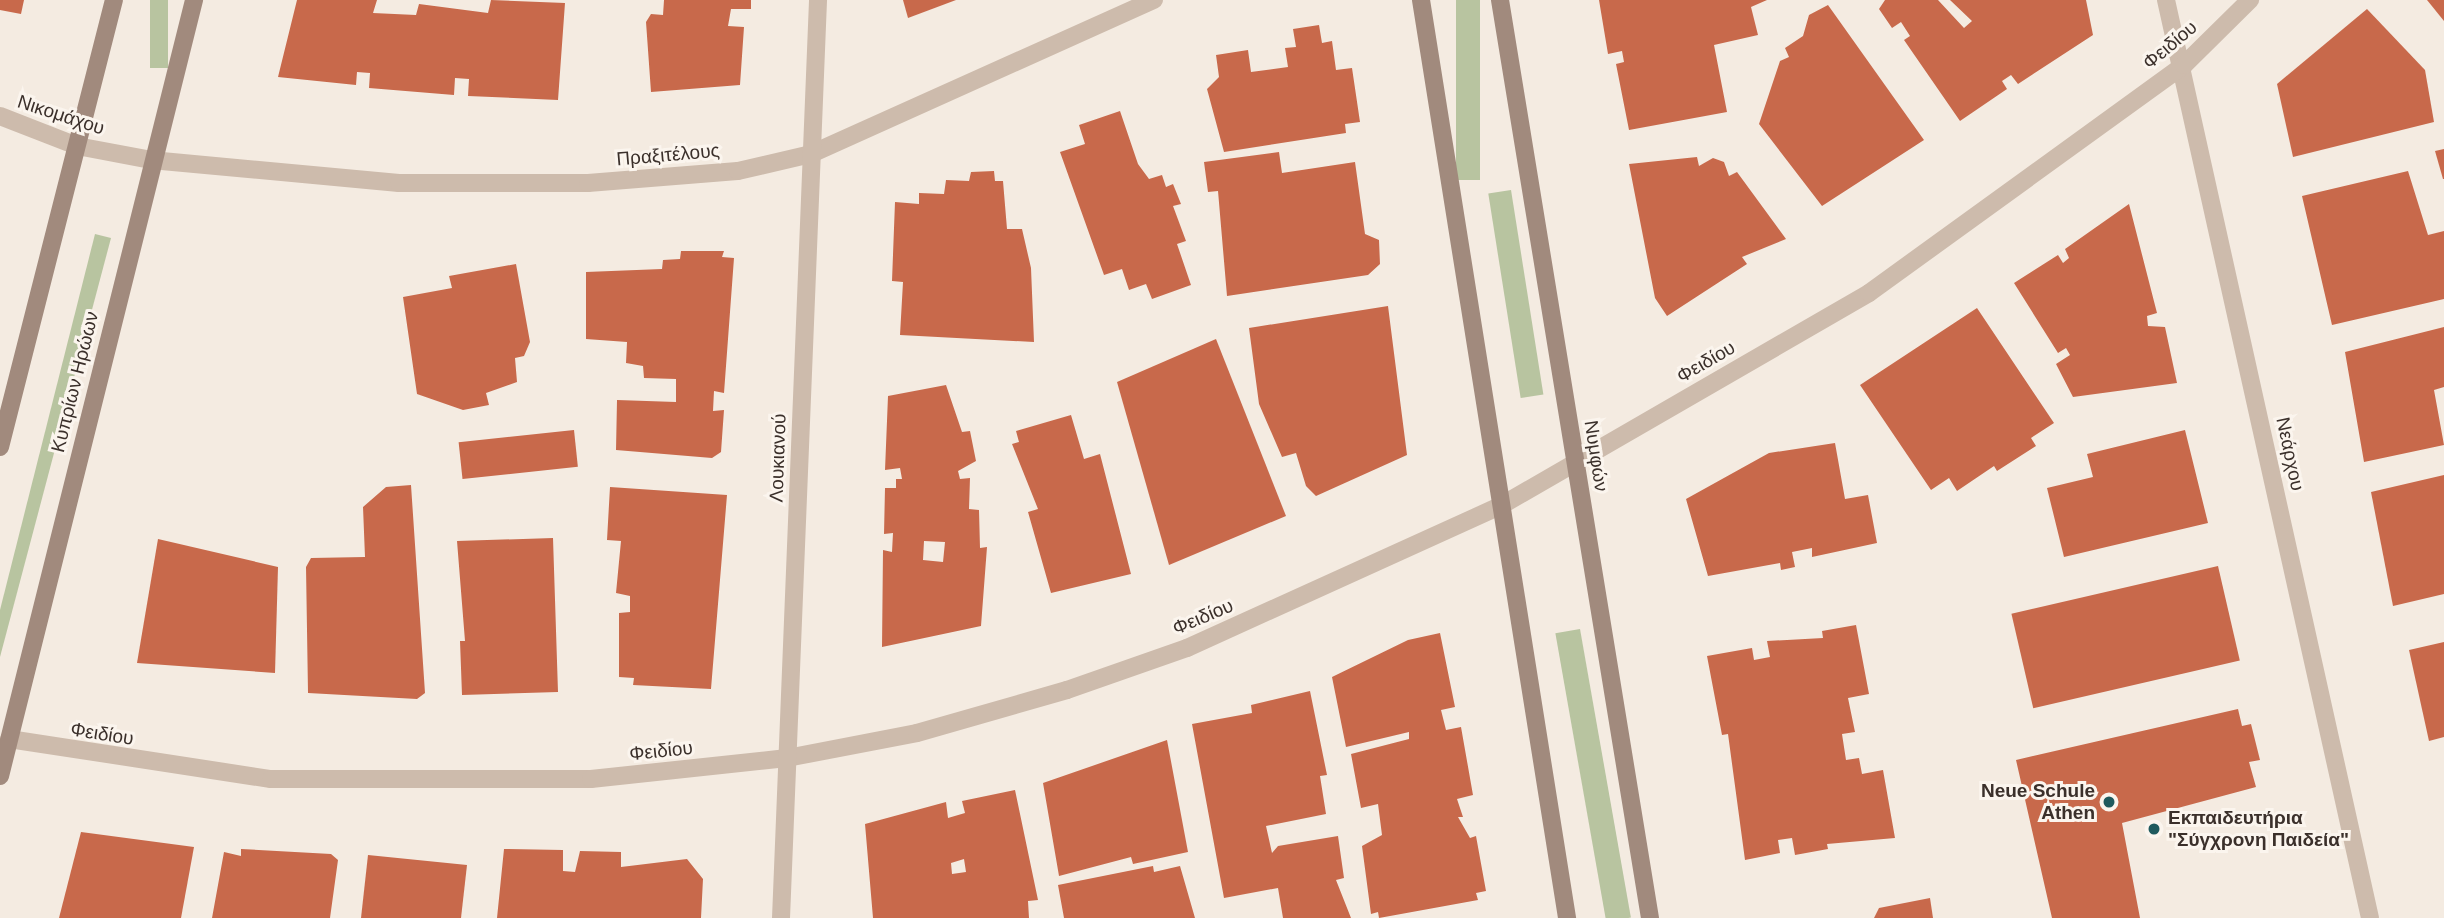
<!DOCTYPE html>
<meta charset="utf-8">
<style>
body{margin:0}
#map{position:relative;width:2444px;height:918px;overflow:hidden;background:#f4ebe1;font-family:Arial,sans-serif}
div>[style]{position:absolute}
.green>*{inset:0;background:#b8c4a0;transform-origin:0 0}
.building>*{inset:0;background:#c8694b;transform-origin:0 0}
.street>*{height:18px;margin:-9px;padding:0 9px;transform-origin:9px;border-radius:9px;background:#cdbbac}
.secondary>*{height:18px;margin:-9px;padding:0 9px;transform-origin:9px;border-radius:9px;background:#a18a7d}
.dots>*{width:19px;height:19px;translate:-50% -50%;box-sizing:border-box;border:4px solid #fbf5ee;border-radius:50%}
span{translate:-50% -50%;white-space:nowrap;text-align:center;line-height:1.15;-webkit-text-stroke:6px #fbf5ee;paint-order:stroke}
.street-label{font-size:19px;color:#3b302b}
.poi-label{font-size:19px;color:#3b302b;font-weight:700}
.right{translate:-100% -50%;text-align:right}
.left{translate:0 -50%;text-align:left}
</style>
<div id="map">
<div class="green">
<div style="left:150px;top:0;width:18px;height:68px"></div>
<div style="left:1456px;top:0;width:24px;height:180px"></div>
<div style="left:1511px;top:190px;width:207px;height:23px;rotate:81deg"></div>
<div style="clip-path:polygon(95px 234px,111px 238px,0 657px,0 610px)"></div>
<div style="left:1580px;top:629px;width:293px;height:25px;rotate:80deg"></div>
</div>
<div class="building">
<div style="clip-path:polygon(0 0,24px 0,21px 14px,0 10px)"></div>
<div style="clip-path:polygon(297px 0,377px 0,373px 13px,416px 15px,419px 4px,488px 13px,491px 0,565px 3px,558px 100px,468px 96px,469px 79px,455px 78px,454px 95px,369px 88px,370px 73px,357px 72px,356px 85px,278px 77px)"></div>
<div style="clip-path:polygon(664px 0,751px 0,751px 9px,731px 9px,728px 26px,744px 27px,740px 85px,651px 92px,646px 22px,651px 14px,663px 15px)"></div>
<div style="clip-path:polygon(903px 0,956px 0,908px 18px)"></div>
<div style="clip-path:polygon(1599px 0,1767px 0,1751px 7px,1758px 35px,1714px 45px,1727px 112px,1629px 130px,1616px 64px,1624px 62px,1622px 51px,1608px 54px)"></div>
<div style="clip-path:polygon(1885px 0,1938px 0,1964px 28px,1972px 21px,1950px 0,2086px 0,2093px 35px,2018px 84px,2011px 75px,2002px 81px,2007px 89px,1960px 121px,1904px 40px,1910px 36px,1901px 22px,1892px 28px,1879px 9px)"></div>
<div style="clip-path:polygon(2427px 0,2444px 0,2444px 21px)"></div>
<div style="clip-path:polygon(1828px 5px,1924px 140px,1822px 206px,1759px 124px,1780px 61px,1789px 57px,1785px 48px,1803px 36px,1809px 15px)"></div>
<div style="clip-path:polygon(2367px 9px,2425px 70px,2434px 122px,2293px 157px,2277px 84px)"></div>
<div style="clip-path:polygon(1319px 25px,1322px 43px,1332px 41px,1336px 70px,1352px 68px,1360px 122px,1345px 124px,1346px 133px,1224px 152px,1207px 89px,1219px 77px,1216px 55px,1248px 50px,1251px 72px,1288px 67px,1285px 48px,1296px 47px,1293px 29px)"></div>
<div style="clip-path:polygon(1120px 111px,1138px 164px,1149px 179px,1162px 175px,1166px 187px,1173px 184px,1181px 204px,1173px 206px,1186px 241px,1177px 244px,1191px 285px,1152px 299px,1146px 284px,1129px 290px,1122px 269px,1104px 275px,1060px 152px,1085px 144px,1079px 125px)"></div>
<div style="clip-path:polygon(2444px 149px,2444px 179px,2443px 179px,2435px 151px)"></div>
<div style="clip-path:polygon(1279px 152px,1282px 173px,1355px 162px,1365px 234px,1379px 240px,1380px 264px,1368px 275px,1227px 296px,1218px 191px,1208px 192px,1204px 162px)"></div>
<div style="clip-path:polygon(1697px 157px,1699px 166px,1713px 158px,1724px 162px,1729px 176px,1737px 172px,1786px 239px,1742px 257px,1747px 264px,1667px 316px,1655px 298px,1629px 164px)"></div>
<div style="clip-path:polygon(994px 171px,995px 181px,1003px 181px,1007px 229px,1022px 229px,1031px 268px,1034px 342px,900px 335px,903px 282px,892px 281px,895px 202px,919px 204px,919px 193px,944px 194px,946px 180px,969px 181px,971px 172px)"></div>
<div style="clip-path:polygon(2408px 171px,2428px 235px,2444px 231px,2444px 299px,2332px 325px,2302px 196px)"></div>
<div style="clip-path:polygon(2129px 204px,2157px 313px,2147px 316px,2148px 326px,2165px 327px,2177px 383px,2073px 397px,2056px 364px,2070px 355px,2066px 348px,2058px 353px,2014px 283px,2058px 255px,2063px 263px,2069px 258px,2065px 249px)"></div>
<div style="clip-path:polygon(681px 251px,724px 251px,722px 257px,734px 258px,724px 393px,714px 391px,713px 411px,724px 410px,721px 452px,712px 458px,616px 450px,617px 400px,676px 402px,676px 379px,644px 378px,643px 366px,626px 363px,627px 342px,586px 339px,586px 272px,662px 269px,663px 260px,680px 259px)"></div>
<div style="clip-path:polygon(516px 264px,530px 342px,524px 356px,515px 358px,517px 382px,486px 393px,489px 405px,463px 410px,417px 394px,403px 297px,452px 288px,449px 276px)"></div>
<div style="clip-path:polygon(1388px 306px,1407px 455px,1316px 496px,1306px 486px,1296px 453px,1282px 457px,1259px 404px,1249px 328px)"></div>
<div style="clip-path:polygon(1977px 308px,2054px 423px,2031px 438px,2036px 446px,1997px 471px,1994px 466px,1957px 491px,1949px 478px,1931px 490px,1860px 385px)"></div>
<div style="clip-path:polygon(2444px 327px,2444px 387px,2434px 390px,2444px 445px,2364px 462px,2345px 352px)"></div>
<div style="clip-path:polygon(1216px 339px,1286px 516px,1169px 565px,1117px 382px)"></div>
<div style="clip-path:polygon(evenodd,946px 385px,962px 432px,970px 431px,976px 461px,958px 471px,960px 479px,970px 478px,969px 509px,979px 510px,980px 548px,987px 547px,981px 626px,882px 647px,883px 550px,892px 552px,893px 533px,884px 534px,885px 488px,896px 488px,896px 479px,902px 479px,900px 468px,885px 470px,888px 396px,946px 385px,924px 541px,945px 542px,943px 562px,923px 560px,924px 541px)"></div>
<div style="clip-path:polygon(1071px 415px,1084px 459px,1100px 454px,1131px 574px,1051px 593px,1028px 512px,1038px 509px,1012px 444px,1019px 442px,1016px 431px)"></div>
<div style="left:574px;top:430px;width:37px;height:116px;rotate:84deg"></div>
<div style="clip-path:polygon(2185px 430px,2208px 523px,2064px 557px,2047px 488px,2093px 477px,2087px 454px)"></div>
<div style="clip-path:polygon(1835px 443px,1845px 499px,1868px 495px,1877px 543px,1812px 557px,1812px 548px,1792px 552px,1795px 567px,1781px 570px,1780px 563px,1708px 576px,1686px 499px,1769px 453px)"></div>
<div style="clip-path:polygon(2444px 475px,2444px 594px,2393px 606px,2371px 492px)"></div>
<div style="clip-path:polygon(411px 485px,425px 693px,417px 699px,308px 693px,306px 567px,311px 558px,365px 557px,363px 507px,386px 487px)"></div>
<div style="clip-path:polygon(610px 487px,727px 495px,711px 689px,633px 685px,634px 678px,619px 677px,619px 613px,630px 612px,630px 596px,616px 593px,621px 541px,607px 540px)"></div>
<div style="clip-path:polygon(553px 538px,558px 692px,462px 695px,460px 641px,465px 641px,457px 541px)"></div>
<div style="clip-path:polygon(158px 539px,278px 567px,275px 673px,137px 663px)"></div>
<div style="left:2218px;top:566px;width:97px;height:212px;rotate:77deg"></div>
<div style="clip-path:polygon(1856px 625px,1869px 694px,1848px 698px,1855px 732px,1842px 734px,1846px 760px,1859px 758px,1862px 774px,1883px 770px,1895px 838px,1827px 844px,1828px 849px,1795px 855px,1792px 838px,1778px 840px,1780px 853px,1745px 860px,1728px 734px,1722px 735px,1707px 656px,1752px 648px,1754px 660px,1770px 657px,1767px 641px,1823px 638px,1822px 631px)"></div>
<div style="clip-path:polygon(1440px 633px,1455px 707px,1441px 710px,1446px 730px,1461px 727px,1473px 795px,1457px 799px,1463px 817px,1458px 817px,1470px 838px,1476px 836px,1486px 891px,1476px 893px,1478px 900px,1379px 918px,1378px 912px,1371px 914px,1362px 846px,1382px 835px,1378px 804px,1361px 808px,1351px 754px,1409px 739px,1409px 732px,1346px 747px,1332px 677px,1408px 640px)"></div>
<div style="clip-path:polygon(2444px 642px,2444px 737px,2429px 741px,2409px 650px)"></div>
<div style="clip-path:polygon(1310px 691px,1327px 775px,1320px 776px,1326px 814px,1266px 826px,1272px 853px,1278px 846px,1338px 836px,1344px 878px,1336px 880px,1351px 918px,1283px 918px,1278px 888px,1224px 898px,1192px 724px,1252px 713px,1251px 705px)"></div>
<div style="clip-path:polygon(2238px 709px,2242px 726px,2251px 724px,2260px 760px,2249px 762px,2256px 787px,2122px 823px,2140px 918px,2052px 918px,2016px 760px)"></div>
<div style="clip-path:polygon(1167px 740px,1188px 852px,1133px 864px,1131px 857px,1059px 876px,1043px 783px)"></div>
<div style="clip-path:polygon(evenodd,1015px 790px,1038px 900px,1028px 901px,1029px 918px,873px 918px,865px 824px,946px 802px,948px 818px,965px 813px,962px 801px,1015px 790px,964px 859px,966px 872px,952px 874px,951px 863px,964px 859px)"></div>
<div style="clip-path:polygon(81px 832px,194px 847px,181px 918px,59px 918px)"></div>
<div style="clip-path:polygon(241px 849px,331px 854px,338px 860px,330px 918px,212px 918px,224px 852px,241px 856px)"></div>
<div style="clip-path:polygon(504px 849px,563px 850px,563px 871px,575px 872px,580px 851px,621px 852px,621px 867px,687px 859px,703px 879px,701px 918px,497px 918px)"></div>
<div style="clip-path:polygon(368px 855px,467px 865px,461px 918px,361px 918px)"></div>
<div style="clip-path:polygon(1153px 866px,1154px 872px,1180px 866px,1195px 918px,1064px 918px,1058px 885px)"></div>
<div style="clip-path:polygon(1930px 898px,1933px 918px,1874px 918px,1879px 908px)"></div>
</div>
<div class="street">
<div style="left:2166px;top:0;width:940px;rotate:77.47deg"></div>
<div style="left:0;top:116px;width:83px;rotate:21.3deg"></div>
<div style="left:77px;top:146px;width:75px;rotate:10.7deg"></div>
<div style="left:151px;top:160px;width:249px;rotate:5.3deg"></div>
<div style="left:399px;top:183px;width:189px"></div>
<div style="left:588px;top:183px;width:150px;rotate:-4.6deg"></div>
<div style="left:738px;top:171px;width:75px;rotate:-13.1deg"></div>
<div style="left:811px;top:154px;width:376px;rotate:-24.2deg"></div>
<div style="left:9px;top:739px;width:265px;rotate:8.7deg"></div>
<div style="left:271px;top:779px;width:320px"></div>
<div style="left:591px;top:779px;width:197px;rotate:-6.1deg"></div>
<div style="left:787px;top:758px;width:132px;rotate:-10.9deg"></div>
<div style="left:917px;top:733px;width:156px;rotate:-16deg"></div>
<div style="left:1067px;top:690px;width:127px;rotate:-19.3deg"></div>
<div style="left:1187px;top:648px;width:346px;rotate:-24.4deg"></div>
<div style="left:1502px;top:505px;width:424px;rotate:-30deg"></div>
<div style="left:1869px;top:293px;width:389px;rotate:-35.9deg"></div>
<div style="left:2184px;top:65px;width:93px;rotate:-44.6deg"></div>
<div style="left:781px;top:918px;width:919px;rotate:-87.69deg"></div>
</div>
<div class="secondary">
<div style="left:1421px;top:0;width:930px;rotate:80.96deg"></div>
<div style="left:1500px;top:0;width:930px;rotate:80.72deg"></div>
<div style="left:0;top:447px;width:461px;rotate:-75.7deg"></div>
<div style="left:0;top:776px;width:800px;rotate:-75.96deg"></div>
</div>
<div class="dots">
<div style="left:2109px;top:802px;background:#1f5a5e"></div>
<div style="left:2154px;top:829px;background:#1f5a5e"></div>
</div>
<div class="street-label">
<span style="left:2170px;top:45px;rotate:-40deg">Φειδίου</span>
<span style="left:61px;top:115px;rotate:18deg">Νικομάχου</span>
<span style="left:668px;top:155px;rotate:-5deg">Πραξιτέλους</span>
<span style="left:1706px;top:362px;rotate:-30deg">Φειδίου</span>
<span style="left:75px;top:382px;rotate:-76deg">Κυπρίων Ηρώων</span>
<span style="left:2290px;top:454px;rotate:78deg">Νεάρχου</span>
<span style="left:1596px;top:456px;rotate:81deg">Νυμφών</span>
<span style="left:778px;top:458px;rotate:-88deg">Λουκιανού</span>
<span style="left:1203px;top:617px;rotate:-23deg">Φειδίου</span>
<span style="left:102px;top:734px;rotate:9deg">Φειδίου</span>
<span style="left:661px;top:751px;rotate:-6deg">Φειδίου</span>
</div>
<div class="poi-label">
<span class="right" style="left:2095px;top:802px">Neue Schule<br>Athen</span>
<span class="left" style="left:2168px;top:829px">Εκπαιδευτήρια<br>"Σύγχρονη Παιδεία"</span>
</div>
</div>
